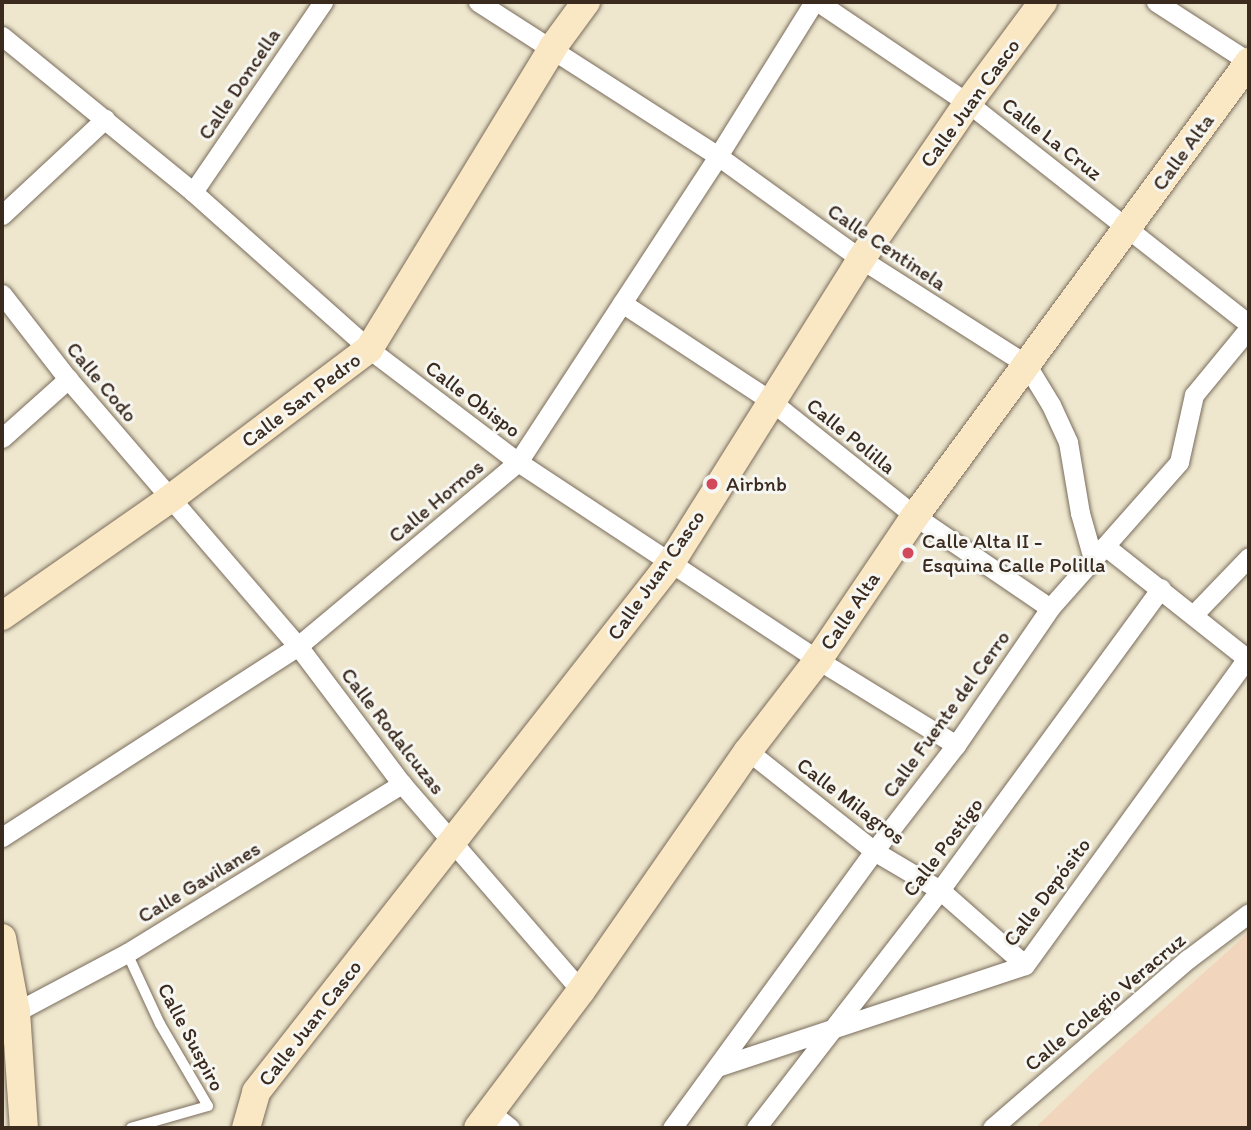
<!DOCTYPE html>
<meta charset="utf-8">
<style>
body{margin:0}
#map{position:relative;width:1251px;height:1130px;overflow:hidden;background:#eee7ce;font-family:Itim,sans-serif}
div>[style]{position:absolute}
.built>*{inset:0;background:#f1d5bd}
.roads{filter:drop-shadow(0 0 2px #7a6c5c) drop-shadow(0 0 2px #7a6c5c)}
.lane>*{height:10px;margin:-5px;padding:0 5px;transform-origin:5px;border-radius:5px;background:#fff}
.street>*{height:19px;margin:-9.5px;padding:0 9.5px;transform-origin:9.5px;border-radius:9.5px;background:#fff}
.secondary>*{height:28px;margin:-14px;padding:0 14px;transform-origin:14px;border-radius:14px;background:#fae7c3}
.dots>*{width:19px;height:19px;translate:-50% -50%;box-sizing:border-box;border:4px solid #f6f6f2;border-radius:50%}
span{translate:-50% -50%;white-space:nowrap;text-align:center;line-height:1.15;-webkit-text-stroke:6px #f6f6f2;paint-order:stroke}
.street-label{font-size:21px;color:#3b2a1e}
.poi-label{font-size:21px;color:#3b2a1e}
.left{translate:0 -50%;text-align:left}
.frame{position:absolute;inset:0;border:4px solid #3b2a1e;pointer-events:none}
</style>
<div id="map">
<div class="built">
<div style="clip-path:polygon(1249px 932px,1249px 1128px,1035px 1128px,1091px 1074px)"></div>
</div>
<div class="roads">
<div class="lane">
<div style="left:127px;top:953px;width:78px;rotate:65.1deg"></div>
<div style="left:160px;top:1024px;width:95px;rotate:59.7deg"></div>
<div style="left:208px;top:1106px;width:80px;rotate:164.1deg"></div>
</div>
<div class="street">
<div style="left:478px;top:2px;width:285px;rotate:32.7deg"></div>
<div style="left:718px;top:156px;width:176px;rotate:35.8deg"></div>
<div style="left:861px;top:259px;width:196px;rotate:32.5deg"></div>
<div style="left:1026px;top:364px;width:48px;rotate:58.6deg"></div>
<div style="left:1051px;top:405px;width:41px;rotate:65.3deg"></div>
<div style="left:1068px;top:442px;width:72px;rotate:80.4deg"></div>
<div style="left:1080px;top:513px;width:48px;rotate:74.2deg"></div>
<div style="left:818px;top:2px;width:181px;rotate:34deg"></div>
<div style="left:968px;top:103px;width:357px;rotate:38.2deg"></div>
<div style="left:1156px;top:2px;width:111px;rotate:32.8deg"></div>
<div style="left:2px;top:36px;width:247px;rotate:39.2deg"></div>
<div style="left:193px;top:192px;width:236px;rotate:41.7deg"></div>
<div style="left:369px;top:349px;width:187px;rotate:37.2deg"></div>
<div style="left:518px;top:462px;width:359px;rotate:33.4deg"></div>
<div style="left:818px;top:660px;width:162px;rotate:31.6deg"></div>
<div style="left:193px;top:192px;width:230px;rotate:-55.6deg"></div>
<div style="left:2px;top:215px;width:141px;rotate:-43deg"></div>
<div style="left:2px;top:294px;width:108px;rotate:52.2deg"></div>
<div style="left:68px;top:379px;width:352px;rotate:49.3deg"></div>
<div style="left:298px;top:646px;width:173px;rotate:53deg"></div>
<div style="left:402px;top:784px;width:274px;rotate:49.1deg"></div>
<div style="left:622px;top:303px;width:178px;rotate:33.3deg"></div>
<div style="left:771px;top:401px;width:184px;rotate:38.6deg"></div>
<div style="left:915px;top:516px;width:163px;rotate:34.3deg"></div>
<div style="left:2px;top:438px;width:89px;rotate:-41.8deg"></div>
<div style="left:1105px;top:546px;width:184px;rotate:38.4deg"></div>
<div style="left:1194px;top:614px;width:79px;rotate:-46deg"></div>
<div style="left:748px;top:751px;width:161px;rotate:38.4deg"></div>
<div style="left:874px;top:851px;width:77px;rotate:30.6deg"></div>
<div style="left:940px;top:890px;width:113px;rotate:41.4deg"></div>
<div style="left:2px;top:837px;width:352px;rotate:-32.8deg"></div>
<div style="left:298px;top:646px;width:287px;rotate:-39.9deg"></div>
<div style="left:518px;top:462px;width:366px;rotate:-56.8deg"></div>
<div style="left:718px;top:156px;width:181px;rotate:-58.1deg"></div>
<div style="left:16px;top:1012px;width:126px;rotate:-28deg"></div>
<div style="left:127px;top:953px;width:323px;rotate:-31.6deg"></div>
<div style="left:717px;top:1067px;width:324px;rotate:-18.3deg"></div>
<div style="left:1025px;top:965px;width:382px;rotate:-54.1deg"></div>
<div style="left:491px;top:1113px;width:24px;rotate:38deg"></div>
<div style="left:672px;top:1128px;width:343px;rotate:-53.9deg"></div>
<div style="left:874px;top:851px;width:134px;rotate:-52.3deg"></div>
<div style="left:956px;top:745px;width:166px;rotate:-55.5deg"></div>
<div style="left:1050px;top:608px;width:195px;rotate:-48.5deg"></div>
<div style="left:1179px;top:462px;width:69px;rotate:-77.4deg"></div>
<div style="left:1194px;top:395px;width:87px;rotate:-50.6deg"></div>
<div style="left:756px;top:1128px;width:301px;rotate:-52.3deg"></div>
<div style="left:940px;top:890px;width:374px;rotate:-53.8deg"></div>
<div style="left:992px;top:1128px;width:259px;rotate:-40.8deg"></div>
<div style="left:1188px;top:959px;width:76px;rotate:-37deg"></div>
</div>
<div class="secondary">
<div style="left:2px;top:616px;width:206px;rotate:-34.9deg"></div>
<div style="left:171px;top:498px;width:248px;rotate:-37deg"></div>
<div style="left:369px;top:349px;width:354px;rotate:-58.6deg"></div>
<div style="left:553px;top:47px;width:56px;rotate:-53.7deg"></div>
<div style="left:2px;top:938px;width:75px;rotate:79.3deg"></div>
<div style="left:16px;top:1012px;width:116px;rotate:86.1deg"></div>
<div style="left:246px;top:1128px;width:37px;rotate:-74deg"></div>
<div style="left:256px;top:1092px;width:671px;rotate:-51.9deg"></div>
<div style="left:670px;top:564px;width:360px;rotate:-57.9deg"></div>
<div style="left:861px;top:259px;width:189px;rotate:-55.6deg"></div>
<div style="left:968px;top:103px;width:126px;rotate:-53.4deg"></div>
<div style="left:478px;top:1128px;width:171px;rotate:-53.1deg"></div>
<div style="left:581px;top:991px;width:292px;rotate:-55.2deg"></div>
<div style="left:748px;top:751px;width:115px;rotate:-52.4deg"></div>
<div style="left:818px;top:660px;width:174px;rotate:-56deg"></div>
<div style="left:915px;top:516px;width:564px;rotate:-53.66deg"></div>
</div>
</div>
<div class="dots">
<div style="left:712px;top:484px;background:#d1495b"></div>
<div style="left:908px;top:553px;background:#d1495b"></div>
</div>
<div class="street-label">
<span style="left:239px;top:84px;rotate:-56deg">Calle Doncella</span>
<span style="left:970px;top:103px;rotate:-54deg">Calle Juan Casco</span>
<span style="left:1052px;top:139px;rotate:38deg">Calle La Cruz</span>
<span style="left:1183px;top:152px;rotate:-54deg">Calle Alta</span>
<span style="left:887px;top:247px;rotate:34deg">Calle Centinela</span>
<span style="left:102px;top:382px;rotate:50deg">Calle Codo</span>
<span style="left:473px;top:399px;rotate:37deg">Calle Obispo</span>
<span style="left:301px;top:400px;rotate:-37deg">Calle San Pedro</span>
<span style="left:851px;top:436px;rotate:39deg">Calle Polilla</span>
<span style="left:436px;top:501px;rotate:-40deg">Calle Hornos</span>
<span style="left:656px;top:575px;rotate:-55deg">Calle Juan Casco</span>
<span style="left:850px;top:611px;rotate:-56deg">Calle Alta</span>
<span style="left:946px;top:714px;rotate:-54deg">Calle Fuente del Cerro</span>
<span style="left:393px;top:731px;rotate:52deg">Calle Rodalcuzas</span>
<span style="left:851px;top:801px;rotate:37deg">Calle Milagros</span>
<span style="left:943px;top:847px;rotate:-53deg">Calle Postigo</span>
<span style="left:199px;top:882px;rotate:-31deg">Calle Gavilanes</span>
<span style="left:1047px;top:892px;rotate:-53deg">Calle Depósito</span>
<span style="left:1105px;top:1002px;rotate:-40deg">Calle Colegio Veracruz</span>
<span style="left:310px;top:1023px;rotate:-52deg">Calle Juan Casco</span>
<span style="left:191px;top:1037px;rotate:62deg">Calle Suspiro</span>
</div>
<div class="poi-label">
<span class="left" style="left:726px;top:484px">Airbnb</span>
<span class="left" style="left:922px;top:553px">Calle Alta II -<br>Esquina Calle Polilla</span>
</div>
<div class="frame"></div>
</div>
